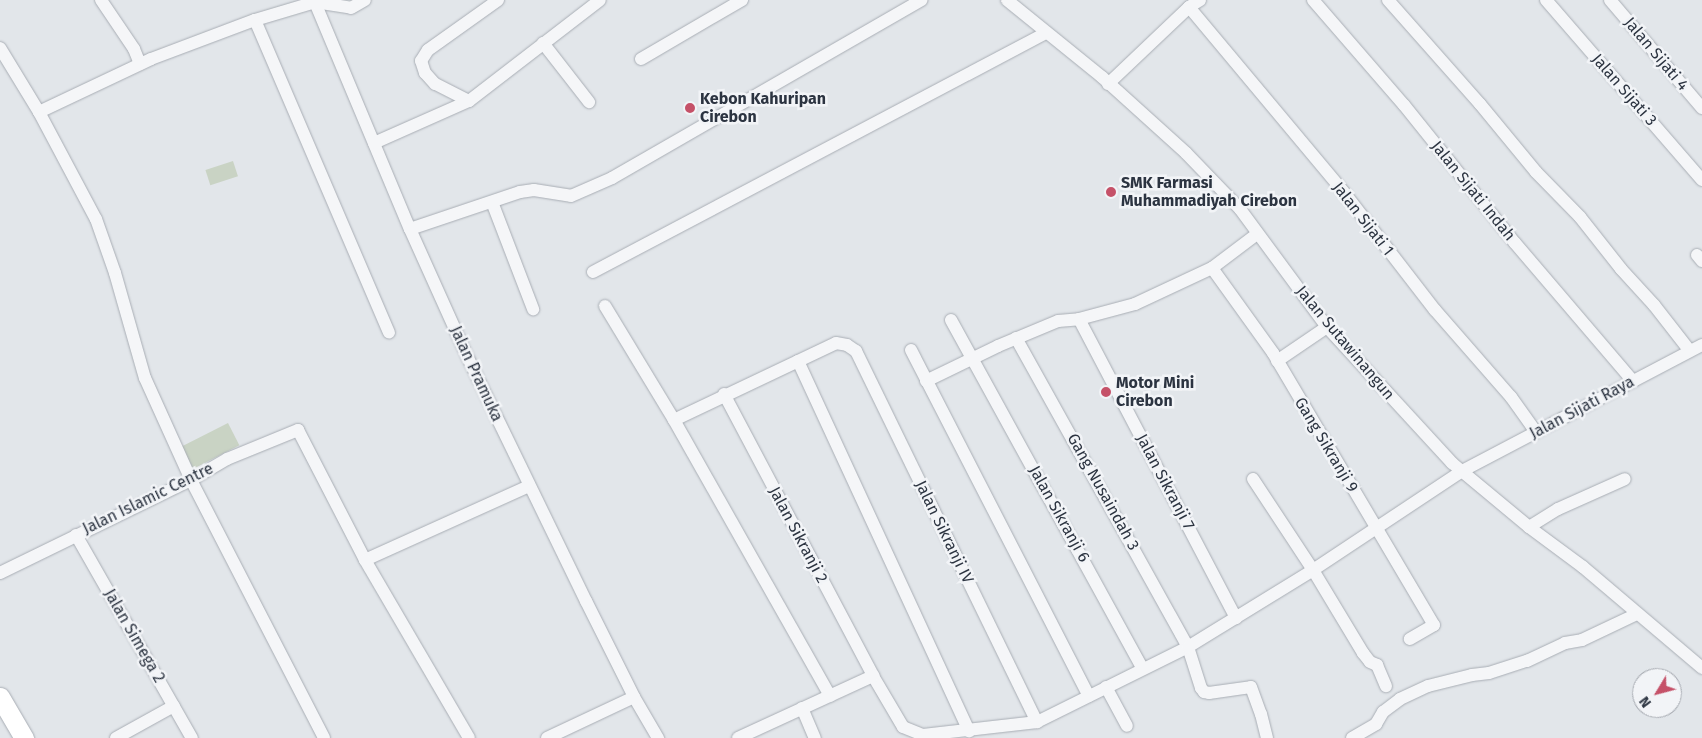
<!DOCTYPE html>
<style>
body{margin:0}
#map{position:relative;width:1702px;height:738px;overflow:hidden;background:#e2e6ea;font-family:"Fira Sans",sans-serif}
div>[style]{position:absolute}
.green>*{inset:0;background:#c9d3c4;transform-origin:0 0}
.roads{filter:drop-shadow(0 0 1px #a8adb4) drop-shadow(0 0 1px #a8adb4)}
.minor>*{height:12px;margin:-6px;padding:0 6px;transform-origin:6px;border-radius:6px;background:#f5f6f8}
.primary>*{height:19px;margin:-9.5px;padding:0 9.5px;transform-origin:9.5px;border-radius:9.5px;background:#fff}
.dots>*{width:14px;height:14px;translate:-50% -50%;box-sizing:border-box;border:2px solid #f2f4f7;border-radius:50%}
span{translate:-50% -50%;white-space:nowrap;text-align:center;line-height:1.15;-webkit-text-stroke:5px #f2f4f7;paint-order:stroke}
.street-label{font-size:16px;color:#2c3441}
.poi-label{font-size:16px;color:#2c3441;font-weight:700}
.left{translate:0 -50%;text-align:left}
.north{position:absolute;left:1632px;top:668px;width:50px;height:50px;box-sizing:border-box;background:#f2f4f7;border:1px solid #a3a7ae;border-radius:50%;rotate:233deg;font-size:14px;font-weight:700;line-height:20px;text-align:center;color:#2c3441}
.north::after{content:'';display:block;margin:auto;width:18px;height:22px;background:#c55168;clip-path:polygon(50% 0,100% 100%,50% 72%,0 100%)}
</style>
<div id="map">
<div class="green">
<div style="left:233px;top:161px;width:16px;height:29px;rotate:72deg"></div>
<div style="left:228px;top:423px;width:25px;height:52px;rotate:63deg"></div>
</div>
<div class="roads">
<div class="minor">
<div style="left:101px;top:0;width:59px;rotate:56deg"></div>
<div style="left:134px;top:49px;width:16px;rotate:68deg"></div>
<div style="left:314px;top:0;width:248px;rotate:67.3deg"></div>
<div style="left:410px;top:229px;width:141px;rotate:65.8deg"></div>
<div style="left:468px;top:358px;width:270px;rotate:64.1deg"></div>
<div style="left:586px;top:601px;width:107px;rotate:63.4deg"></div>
<div style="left:634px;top:697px;width:48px;rotate:59.7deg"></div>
<div style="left:1007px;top:0;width:122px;rotate:39deg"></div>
<div style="left:1102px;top:77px;width:113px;rotate:42.1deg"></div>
<div style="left:1186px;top:153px;width:78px;rotate:46deg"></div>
<div style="left:1240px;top:209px;width:147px;rotate:53.6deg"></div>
<div style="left:1327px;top:327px;width:185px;rotate:47.4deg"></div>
<div style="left:1452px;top:463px;width:100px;rotate:39.7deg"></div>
<div style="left:1529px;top:527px;width:67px;rotate:36.5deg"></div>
<div style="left:1583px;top:567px;width:156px;rotate:40.3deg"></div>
<div style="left:1313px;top:0;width:139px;rotate:49.1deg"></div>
<div style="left:1404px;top:105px;width:177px;rotate:51.2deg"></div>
<div style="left:1515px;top:243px;width:182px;rotate:49.5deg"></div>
<div style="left:1388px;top:0;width:139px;rotate:48.5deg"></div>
<div style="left:1480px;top:104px;width:88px;rotate:50.5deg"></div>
<div style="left:1536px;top:172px;width:63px;rotate:45.6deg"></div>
<div style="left:1580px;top:217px;width:66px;rotate:51.7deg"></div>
<div style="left:1621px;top:269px;width:49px;rotate:47.5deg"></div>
<div style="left:1654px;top:305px;width:58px;rotate:52deg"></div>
<div style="left:1546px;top:0;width:238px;rotate:49.1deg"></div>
<div style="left:1610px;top:0;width:142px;rotate:49.6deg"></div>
<div style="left:1189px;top:7px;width:245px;rotate:50.1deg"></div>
<div style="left:1346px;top:195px;width:145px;rotate:52.3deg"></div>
<div style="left:1435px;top:310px;width:116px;rotate:48.9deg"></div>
<div style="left:1511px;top:397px;width:43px;rotate:54.5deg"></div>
<div style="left:255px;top:20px;width:340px;rotate:66.8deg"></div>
<div style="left:543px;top:43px;width:75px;rotate:52.1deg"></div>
<div style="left:0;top:48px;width:75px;rotate:58.6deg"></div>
<div style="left:39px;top:112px;width:121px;rotate:62deg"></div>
<div style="left:96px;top:219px;width:57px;rotate:70.6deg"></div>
<div style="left:115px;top:273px;width:109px;rotate:74.1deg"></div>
<div style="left:145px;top:378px;width:112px;rotate:65.7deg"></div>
<div style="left:191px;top:480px;width:290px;rotate:62.7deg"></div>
<div style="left:641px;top:59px;width:117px;rotate:-30.3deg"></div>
<div style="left:1108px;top:84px;width:112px;rotate:-43.5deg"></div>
<div style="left:1189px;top:7px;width:13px;rotate:-32deg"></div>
<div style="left:469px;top:101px;width:38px;rotate:-153deg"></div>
<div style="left:435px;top:84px;width:15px;rotate:-132deg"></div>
<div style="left:425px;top:73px;width:13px;rotate:-108deg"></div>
<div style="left:421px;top:61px;width:13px;rotate:-58deg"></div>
<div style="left:428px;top:50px;width:86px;rotate:-35.5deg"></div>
<div style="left:39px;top:112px;width:124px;rotate:-25.3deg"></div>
<div style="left:151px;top:59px;width:111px;rotate:-20.6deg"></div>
<div style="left:255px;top:20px;width:63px;rotate:-16.7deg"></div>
<div style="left:315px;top:2px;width:36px;rotate:9deg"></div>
<div style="left:351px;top:8px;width:16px;rotate:-30deg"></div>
<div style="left:374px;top:143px;width:104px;rotate:-23.9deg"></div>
<div style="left:469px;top:101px;width:165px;rotate:-37.6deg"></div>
<div style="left:492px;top:202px;width:115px;rotate:69deg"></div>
<div style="left:410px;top:229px;width:116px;rotate:-18.6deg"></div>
<div style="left:520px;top:192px;width:14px;rotate:-8deg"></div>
<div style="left:534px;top:190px;width:37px;rotate:9deg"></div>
<div style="left:571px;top:196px;width:45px;rotate:-23.7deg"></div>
<div style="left:612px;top:178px;width:357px;rotate:-29.9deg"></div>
<div style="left:1697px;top:255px;width:8px;rotate:50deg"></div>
<div style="left:1212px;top:268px;width:105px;rotate:54.3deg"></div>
<div style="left:1273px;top:353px;width:316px;rotate:59.4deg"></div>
<div style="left:1434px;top:625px;width:28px;rotate:150deg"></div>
<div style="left:593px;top:272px;width:512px;rotate:-27.82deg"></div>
<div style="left:605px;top:306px;width:133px;rotate:58.8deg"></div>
<div style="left:674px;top:420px;width:317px;rotate:60.5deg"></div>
<div style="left:1079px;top:319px;width:338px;rotate:62.3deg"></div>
<div style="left:951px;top:320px;width:398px;rotate:61.2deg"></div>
<div style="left:1016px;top:338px;width:354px;rotate:60.9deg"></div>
<div style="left:1188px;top:647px;width:43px;rotate:72.4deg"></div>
<div style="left:1201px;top:688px;width:5px;rotate:53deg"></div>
<div style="left:1204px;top:692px;width:5px;rotate:11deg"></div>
<div style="left:1209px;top:693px;width:42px;rotate:-8.1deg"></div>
<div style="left:1251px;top:687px;width:29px;rotate:70deg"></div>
<div style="left:1261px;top:714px;width:25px;rotate:76deg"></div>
<div style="left:911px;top:350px;width:389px;rotate:62.8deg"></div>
<div style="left:798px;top:361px;width:408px;rotate:65.2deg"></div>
<div style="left:1277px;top:361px;width:60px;rotate:-34.2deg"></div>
<div style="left:926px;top:381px;width:80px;rotate:-25.9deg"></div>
<div style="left:998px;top:346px;width:65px;rotate:-22.6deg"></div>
<div style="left:1058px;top:321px;width:21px;rotate:-5deg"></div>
<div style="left:1079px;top:319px;width:58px;rotate:-15deg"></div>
<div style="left:1135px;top:304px;width:85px;rotate:-25.1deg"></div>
<div style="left:1212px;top:268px;width:56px;rotate:-37.1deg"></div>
<div style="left:724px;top:394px;width:319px;rotate:62.1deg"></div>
<div style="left:873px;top:676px;width:59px;rotate:59.5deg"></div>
<div style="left:903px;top:727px;width:22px;rotate:22deg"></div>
<div style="left:923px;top:735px;width:115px;rotate:-6.5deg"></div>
<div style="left:1037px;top:722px;width:169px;rotate:-26.4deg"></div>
<div style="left:1188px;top:647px;width:147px;rotate:-31.6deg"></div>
<div style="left:1313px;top:570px;width:179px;rotate:-33.6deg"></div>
<div style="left:1462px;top:471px;width:271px;rotate:-27.7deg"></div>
<div style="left:674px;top:420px;width:179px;rotate:-25.4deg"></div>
<div style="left:836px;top:343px;width:11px;rotate:10deg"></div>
<div style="left:847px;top:345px;width:11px;rotate:34deg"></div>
<div style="left:856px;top:351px;width:413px;rotate:64deg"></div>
<div style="left:1253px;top:479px;width:109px;rotate:56.6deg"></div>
<div style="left:1313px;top:570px;width:97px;rotate:58.9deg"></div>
<div style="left:1363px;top:653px;width:11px;rotate:52deg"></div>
<div style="left:1370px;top:662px;width:8px;rotate:23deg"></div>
<div style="left:1377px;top:665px;width:23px;rotate:67deg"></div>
<div style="left:1529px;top:527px;width:34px;rotate:-32deg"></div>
<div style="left:1558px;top:509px;width:73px;rotate:-24.1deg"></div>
<div style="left:76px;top:535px;width:234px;rotate:60.3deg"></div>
<div style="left:365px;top:560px;width:180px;rotate:-24.3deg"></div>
<div style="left:0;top:573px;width:212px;rotate:-26deg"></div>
<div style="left:191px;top:480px;width:42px;rotate:-30.3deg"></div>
<div style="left:227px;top:459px;width:77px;rotate:-22.2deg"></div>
<div style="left:298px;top:430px;width:146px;rotate:62.7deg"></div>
<div style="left:365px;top:560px;width:206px;rotate:59.7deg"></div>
<div style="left:1106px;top:687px;width:44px;rotate:61.7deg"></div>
<div style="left:802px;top:708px;width:33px;rotate:67deg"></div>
<div style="left:116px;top:738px;width:66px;rotate:-28.9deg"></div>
<div style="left:547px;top:738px;width:96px;rotate:-25.2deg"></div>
<div style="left:738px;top:738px;width:149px;rotate:-24.7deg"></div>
<div style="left:1352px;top:738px;width:28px;rotate:-30deg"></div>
<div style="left:1376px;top:724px;width:14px;rotate:-60deg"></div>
<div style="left:1383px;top:712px;width:21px;rotate:-37deg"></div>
<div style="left:1400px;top:699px;width:31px;rotate:-25deg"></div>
<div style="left:1428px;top:686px;width:45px;rotate:-14deg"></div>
<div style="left:1472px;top:675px;width:17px;rotate:-7deg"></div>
<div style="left:1489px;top:673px;width:40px;rotate:-18deg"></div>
<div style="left:1527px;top:661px;width:42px;rotate:-25.3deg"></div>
<div style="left:1565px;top:643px;width:17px;rotate:-10deg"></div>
<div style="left:1582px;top:640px;width:61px;rotate:-25.3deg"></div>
</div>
<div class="primary">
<div style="left:0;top:697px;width:48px;rotate:59.7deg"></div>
</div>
</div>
<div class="dots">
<div style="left:690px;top:108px;background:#c55168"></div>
<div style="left:1111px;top:192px;background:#c55168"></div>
<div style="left:1106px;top:392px;background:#c55168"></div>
</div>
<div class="street-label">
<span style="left:1656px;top:54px;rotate:50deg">Jalan Sijati 4</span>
<span style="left:1624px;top:90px;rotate:49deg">Jalan Sijati 3</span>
<span style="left:1473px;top:191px;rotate:51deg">Jalan Sijati Indah</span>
<span style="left:1363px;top:219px;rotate:52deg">Jalan Sijati 1</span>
<span style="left:1345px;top:343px;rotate:50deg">Jalan Sutawinangun</span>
<span style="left:476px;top:374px;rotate:65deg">Jalan Pramuka</span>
<span style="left:1582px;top:408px;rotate:-28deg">Jalan Sijati Raya</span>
<span style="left:1326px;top:445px;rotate:59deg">Gang Sikranji 9</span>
<span style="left:1165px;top:482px;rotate:62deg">Jalan Sikranji 7</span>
<span style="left:1103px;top:492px;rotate:61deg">Gang Nusaindah 3</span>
<span style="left:148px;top:499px;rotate:-26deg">Jalan Islamic Centre</span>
<span style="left:1059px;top:514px;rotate:61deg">Jalan Sikranji 6</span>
<span style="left:944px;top:532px;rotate:64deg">Jalan Sikranji IV</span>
<span style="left:798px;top:535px;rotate:62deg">Jalan Sikranji 2</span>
<span style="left:134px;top:636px;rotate:60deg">Jalan Simega 2</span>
</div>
<div class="poi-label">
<span class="left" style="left:700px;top:108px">Kebon Kahuripan<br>Cirebon</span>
<span class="left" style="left:1121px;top:192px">SMK Farmasi<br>Muhammadiyah Cirebon</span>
<span class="left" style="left:1116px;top:392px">Motor Mini<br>Cirebon</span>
</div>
<div class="north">N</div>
</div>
